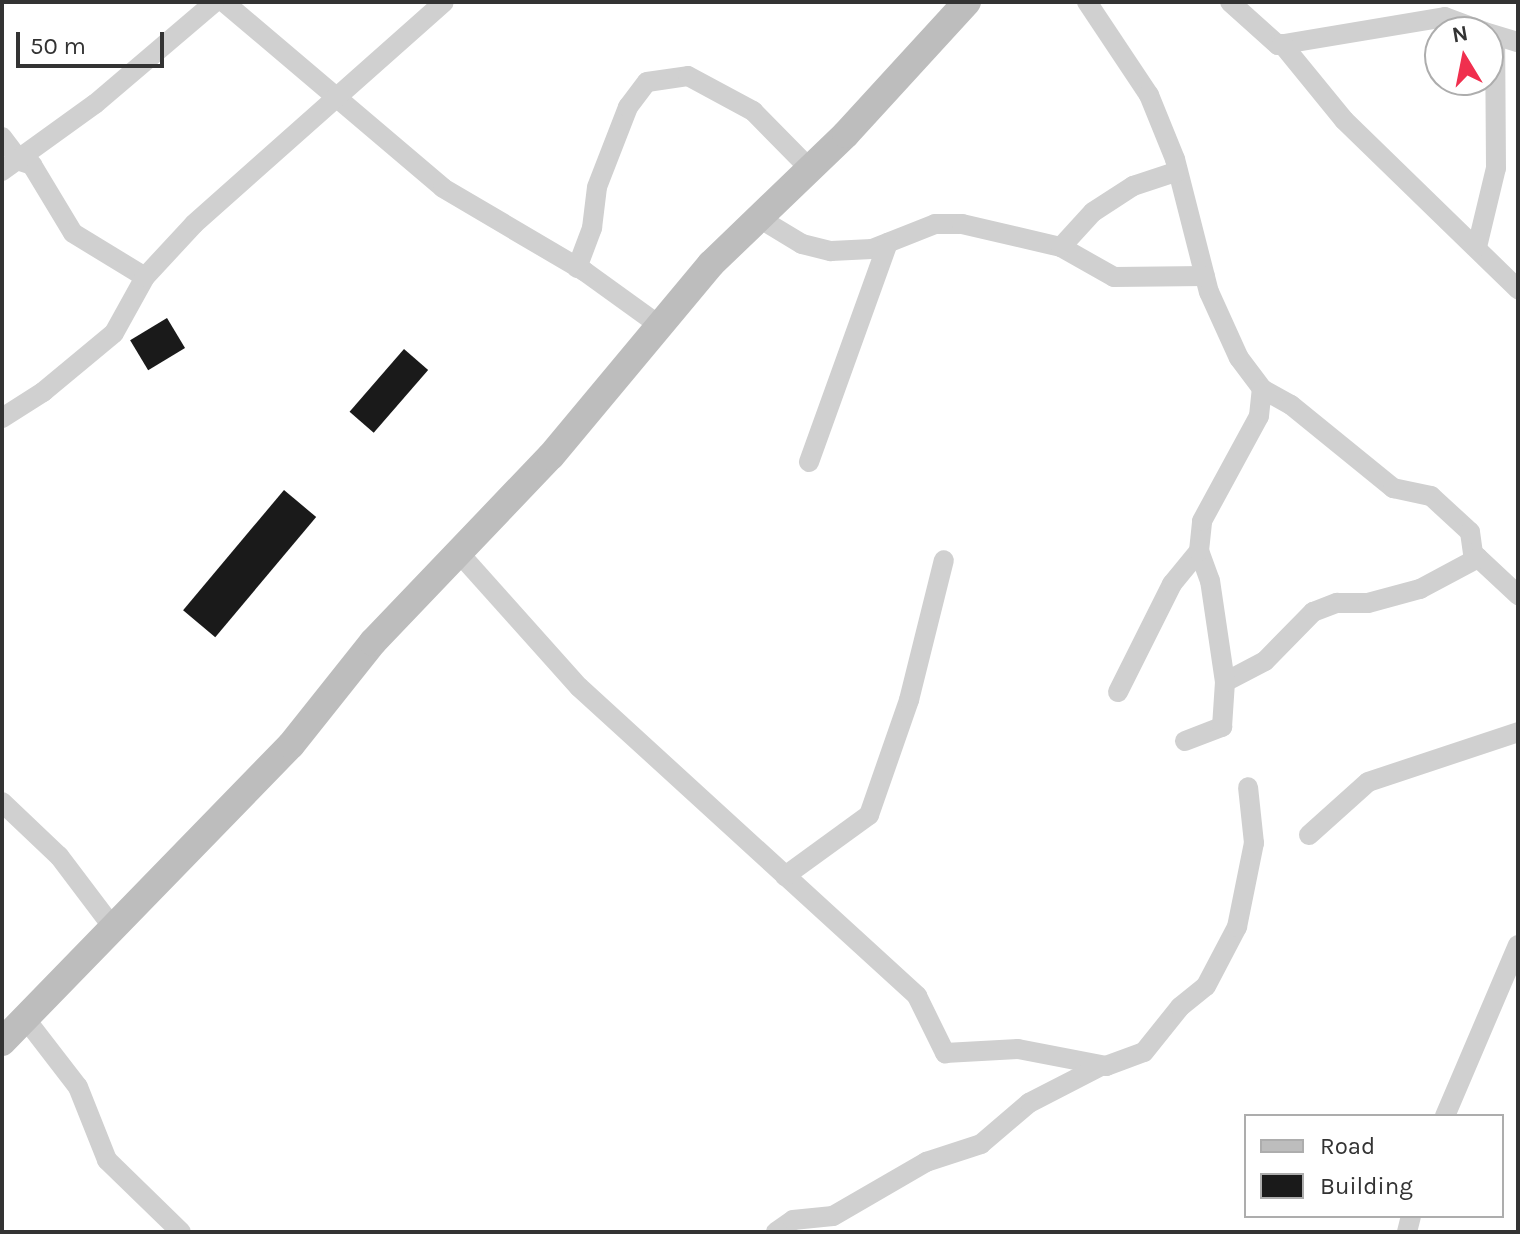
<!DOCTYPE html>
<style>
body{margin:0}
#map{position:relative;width:1520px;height:1234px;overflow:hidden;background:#fff;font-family:Karla,sans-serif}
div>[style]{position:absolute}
.building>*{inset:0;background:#1a1a1a;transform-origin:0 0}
.minor>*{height:20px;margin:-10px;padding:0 10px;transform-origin:10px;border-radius:10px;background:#d0d0d0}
.secondary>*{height:28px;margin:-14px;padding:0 14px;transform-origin:14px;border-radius:14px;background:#bdbdbd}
span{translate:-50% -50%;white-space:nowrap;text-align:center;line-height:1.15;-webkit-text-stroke:8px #fff;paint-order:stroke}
.frame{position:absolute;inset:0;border:4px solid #333;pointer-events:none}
.legend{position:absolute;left:1244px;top:1114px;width:260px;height:104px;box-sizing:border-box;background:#fff;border:2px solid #adadad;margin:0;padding:10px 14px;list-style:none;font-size:24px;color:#333}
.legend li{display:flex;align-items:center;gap:16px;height:40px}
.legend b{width:40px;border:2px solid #adadad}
.north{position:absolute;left:1424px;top:16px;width:80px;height:80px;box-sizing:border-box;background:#fff;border:2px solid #adadad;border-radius:50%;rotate:350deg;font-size:22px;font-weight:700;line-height:32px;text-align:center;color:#333}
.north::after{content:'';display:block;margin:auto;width:28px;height:36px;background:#f02f4e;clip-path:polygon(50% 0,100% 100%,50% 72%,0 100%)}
.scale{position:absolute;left:16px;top:32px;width:148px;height:36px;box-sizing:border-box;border:4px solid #333;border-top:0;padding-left:10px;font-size:24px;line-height:28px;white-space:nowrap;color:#333;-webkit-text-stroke:6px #fff;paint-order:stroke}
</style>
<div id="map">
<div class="building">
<div style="left:167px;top:318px;width:35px;height:43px;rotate:59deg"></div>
<div style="left:404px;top:349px;width:32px;height:83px;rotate:41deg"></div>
<div style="left:284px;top:490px;width:42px;height:157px;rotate:40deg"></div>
</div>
<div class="minor">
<div style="left:224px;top:2px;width:287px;rotate:40.3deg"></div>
<div style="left:443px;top:188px;width:164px;rotate:30.5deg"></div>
<div style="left:584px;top:271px;width:97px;rotate:35.8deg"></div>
<div style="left:1087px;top:2px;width:112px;rotate:56.3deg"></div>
<div style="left:1149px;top:95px;width:69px;rotate:67.9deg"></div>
<div style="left:1175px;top:159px;width:137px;rotate:75.7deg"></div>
<div style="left:1209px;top:292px;width:72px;rotate:65.6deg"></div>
<div style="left:1239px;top:358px;width:39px;rotate:53deg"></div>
<div style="left:1262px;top:389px;width:33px;rotate:29deg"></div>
<div style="left:1291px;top:405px;width:132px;rotate:39.1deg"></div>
<div style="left:1393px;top:488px;width:39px;rotate:12deg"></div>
<div style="left:1431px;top:496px;width:53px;rotate:42.7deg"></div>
<div style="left:1470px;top:532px;width:21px;rotate:82deg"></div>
<div style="left:1473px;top:553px;width:62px;rotate:43deg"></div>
<div style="left:1230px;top:2px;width:64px;rotate:41.9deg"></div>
<div style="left:1278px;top:45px;width:169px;rotate:-9.5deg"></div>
<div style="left:1445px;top:17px;width:43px;rotate:20.6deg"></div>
<div style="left:1488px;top:33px;width:31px;rotate:17deg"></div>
<div style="left:1282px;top:44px;width:98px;rotate:50.8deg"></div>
<div style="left:1344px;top:120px;width:243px;rotate:44.2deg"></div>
<div style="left:2px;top:137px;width:30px;rotate:53deg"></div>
<div style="left:20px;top:161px;width:13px;rotate:18deg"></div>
<div style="left:32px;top:165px;width:79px;rotate:58.9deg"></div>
<div style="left:73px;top:233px;width:84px;rotate:31.4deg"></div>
<div style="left:2px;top:171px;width:115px;rotate:-35.8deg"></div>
<div style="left:95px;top:104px;width:157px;rotate:-40.4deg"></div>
<div style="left:759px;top:218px;width:50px;rotate:31.2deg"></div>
<div style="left:802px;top:244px;width:30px;rotate:14deg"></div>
<div style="left:831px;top:251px;width:41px;rotate:-2.8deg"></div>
<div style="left:872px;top:249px;width:68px;rotate:-21.6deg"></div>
<div style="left:935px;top:224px;width:27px"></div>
<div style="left:962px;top:224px;width:102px;rotate:13.1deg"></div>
<div style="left:1061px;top:247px;width:61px;rotate:29.5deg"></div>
<div style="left:1114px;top:277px;width:91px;rotate:-0.6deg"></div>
<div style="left:1061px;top:247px;width:47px;rotate:-47.6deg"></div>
<div style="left:1093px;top:212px;width:48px;rotate:-33deg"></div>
<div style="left:1133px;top:186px;width:47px;rotate:-18.4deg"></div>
<div style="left:1477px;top:247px;width:81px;rotate:-76.5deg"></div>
<div style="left:1496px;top:168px;width:132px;rotate:-90.4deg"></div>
<div style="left:577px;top:268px;width:43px;rotate:-69.4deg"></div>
<div style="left:592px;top:228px;width:41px;rotate:-83deg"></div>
<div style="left:597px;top:187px;width:86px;rotate:-68.8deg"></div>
<div style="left:628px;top:107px;width:31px;rotate:-53deg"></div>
<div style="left:647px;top:82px;width:41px;rotate:-8.3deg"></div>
<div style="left:688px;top:76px;width:74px;rotate:28.3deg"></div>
<div style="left:753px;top:111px;width:81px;rotate:45.5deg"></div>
<div style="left:2px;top:418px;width:49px;rotate:-32.4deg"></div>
<div style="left:43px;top:392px;width:92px;rotate:-39.7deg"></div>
<div style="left:114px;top:333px;width:64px;rotate:-61deg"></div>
<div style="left:145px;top:277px;width:72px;rotate:-47.2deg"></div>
<div style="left:194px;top:224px;width:334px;rotate:-41.6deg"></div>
<div style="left:809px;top:462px;width:233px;rotate:-70.2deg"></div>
<div style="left:459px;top:553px;width:180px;rotate:48.2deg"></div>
<div style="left:579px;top:687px;width:458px;rotate:42.4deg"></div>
<div style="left:917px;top:996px;width:64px;rotate:63.8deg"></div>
<div style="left:945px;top:1053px;width:73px;rotate:-3.1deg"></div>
<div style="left:1018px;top:1049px;width:90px;rotate:10.9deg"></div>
<div style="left:1106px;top:1066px;width:40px;rotate:-20.2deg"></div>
<div style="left:1144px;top:1052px;width:58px;rotate:-51.3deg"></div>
<div style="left:1180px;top:1007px;width:33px;rotate:-39deg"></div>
<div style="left:1206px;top:986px;width:67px;rotate:-62.3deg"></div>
<div style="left:1237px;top:927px;width:86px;rotate:-78.6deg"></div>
<div style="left:1254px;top:843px;width:56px;rotate:-96.1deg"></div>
<div style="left:1225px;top:682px;width:45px;rotate:-27.7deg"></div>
<div style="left:1265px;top:661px;width:69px;rotate:-45.6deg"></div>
<div style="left:1313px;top:612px;width:26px;rotate:-21deg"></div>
<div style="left:1337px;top:603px;width:31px"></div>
<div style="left:1368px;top:603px;width:54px;rotate:-15.1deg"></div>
<div style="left:1420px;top:589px;width:66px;rotate:-28.1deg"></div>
<div style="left:1118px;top:692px;width:121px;rotate:-63.4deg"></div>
<div style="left:1172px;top:584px;width:43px;rotate:-50.7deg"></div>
<div style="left:1185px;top:741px;width:40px;rotate:-21deg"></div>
<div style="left:1222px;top:727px;width:45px;rotate:-86.2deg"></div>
<div style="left:1225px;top:682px;width:102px;rotate:-98.4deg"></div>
<div style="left:1210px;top:581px;width:32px;rotate:-110deg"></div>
<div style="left:1199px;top:551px;width:30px;rotate:-84deg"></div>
<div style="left:1202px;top:521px;width:119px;rotate:-61.5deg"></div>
<div style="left:1259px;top:416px;width:27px;rotate:-84deg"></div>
<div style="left:2px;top:802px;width:79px;rotate:43.5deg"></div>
<div style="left:59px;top:856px;width:93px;rotate:52.9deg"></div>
<div style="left:1309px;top:835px;width:79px;rotate:-41.9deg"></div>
<div style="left:1368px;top:782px;width:158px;rotate:-18.4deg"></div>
<div style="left:785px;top:876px;width:104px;rotate:-36deg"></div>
<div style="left:869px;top:815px;width:122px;rotate:-70.8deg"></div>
<div style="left:909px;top:700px;width:144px;rotate:-76deg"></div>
<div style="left:24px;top:1017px;width:88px;rotate:52.4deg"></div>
<div style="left:78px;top:1087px;width:79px;rotate:68.3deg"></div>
<div style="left:107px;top:1160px;width:103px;rotate:44.2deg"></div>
<div style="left:1445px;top:1116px;width:186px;rotate:-66.9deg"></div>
<div style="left:776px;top:1232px;width:21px;rotate:-35deg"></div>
<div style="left:793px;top:1220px;width:40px;rotate:-5.7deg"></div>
<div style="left:833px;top:1216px;width:108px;rotate:-30.1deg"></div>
<div style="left:926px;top:1162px;width:58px;rotate:-18.1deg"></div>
<div style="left:981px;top:1144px;width:63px;rotate:-40.5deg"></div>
<div style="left:1029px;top:1103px;width:79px;rotate:-27.2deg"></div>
<div style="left:1407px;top:1232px;width:16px;rotate:-76deg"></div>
</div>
<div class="secondary">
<div style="left:2px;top:1042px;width:414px;rotate:-45.8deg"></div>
<div style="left:291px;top:745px;width:132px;rotate:-51.5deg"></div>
<div style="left:373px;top:642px;width:257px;rotate:-46.3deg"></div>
<div style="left:551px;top:456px;width:250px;rotate:-50.2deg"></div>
<div style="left:711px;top:264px;width:187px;rotate:-43.9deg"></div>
<div style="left:846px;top:134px;width:179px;rotate:-47.5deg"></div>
</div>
<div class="frame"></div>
<ul class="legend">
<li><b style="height:10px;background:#bdbdbd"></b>Road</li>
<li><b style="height:22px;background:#1a1a1a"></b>Building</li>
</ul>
<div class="north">N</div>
<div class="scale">50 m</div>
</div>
